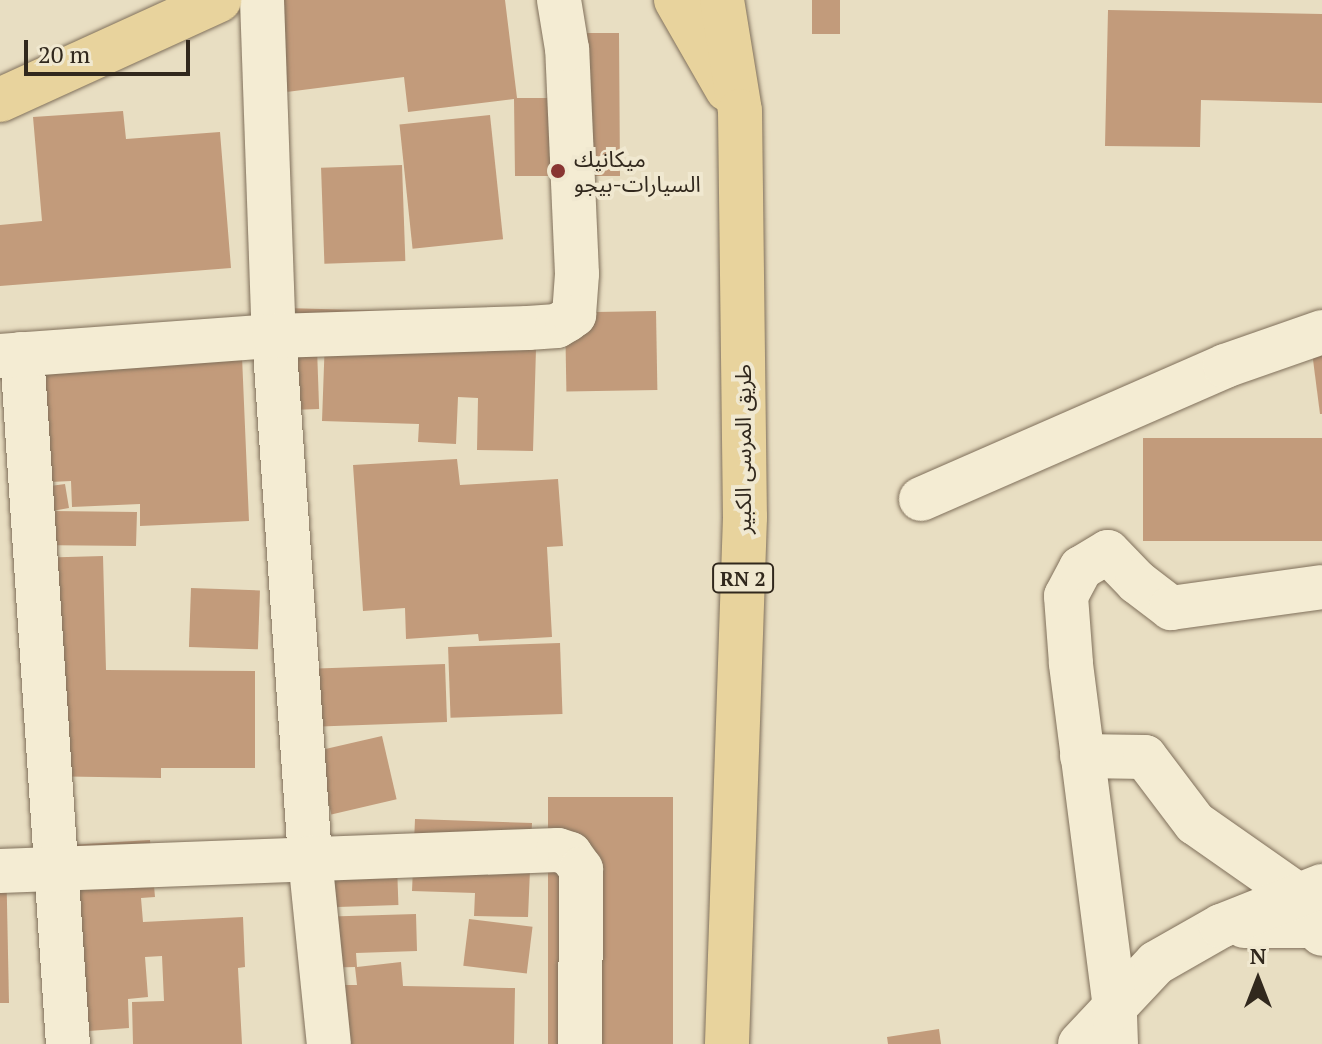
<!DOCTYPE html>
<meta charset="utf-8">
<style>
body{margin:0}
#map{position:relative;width:1322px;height:1044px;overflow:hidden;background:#e8dec2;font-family:"PT Serif","Noto Sans Arabic",serif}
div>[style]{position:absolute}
.building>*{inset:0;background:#c29b7b;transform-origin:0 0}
.roads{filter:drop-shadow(0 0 2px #80705b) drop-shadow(0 0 2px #80705b)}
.minor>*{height:44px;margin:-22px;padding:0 22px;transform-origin:22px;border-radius:22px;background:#f4ecd3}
.major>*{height:44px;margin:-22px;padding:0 22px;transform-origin:22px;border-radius:22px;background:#e8d39d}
.dots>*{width:22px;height:22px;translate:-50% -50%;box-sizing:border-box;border:4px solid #f0e8d0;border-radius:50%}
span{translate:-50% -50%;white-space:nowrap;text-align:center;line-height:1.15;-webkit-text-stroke:8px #f0e8d0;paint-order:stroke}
.shield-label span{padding:2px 6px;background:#f0e8d0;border:2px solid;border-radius:6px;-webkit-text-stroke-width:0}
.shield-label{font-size:20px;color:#31281d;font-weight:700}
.poi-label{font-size:22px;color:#31281d}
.left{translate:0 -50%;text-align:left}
.street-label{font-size:22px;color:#31281d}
.north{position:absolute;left:1218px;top:940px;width:80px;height:80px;-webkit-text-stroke:6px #f0e8d0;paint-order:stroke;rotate:0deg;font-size:22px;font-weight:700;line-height:32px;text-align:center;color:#31281d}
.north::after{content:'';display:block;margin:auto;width:28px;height:36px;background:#31281d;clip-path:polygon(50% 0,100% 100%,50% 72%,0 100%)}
.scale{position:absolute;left:24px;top:40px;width:166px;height:36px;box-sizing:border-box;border:4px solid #31281d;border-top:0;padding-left:10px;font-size:24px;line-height:28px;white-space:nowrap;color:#31281d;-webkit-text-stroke:6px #f0e8d0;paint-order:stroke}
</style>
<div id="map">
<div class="building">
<div style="clip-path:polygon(259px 0,505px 0,517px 98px,559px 98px,558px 33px,619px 33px,620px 176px,515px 176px,514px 99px,408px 112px,404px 77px,271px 94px)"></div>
<div style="left:812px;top:0;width:28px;height:34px"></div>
<div style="clip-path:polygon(1108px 10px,1322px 14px,1322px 103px,1201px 100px,1200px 147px,1105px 146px)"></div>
<div style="clip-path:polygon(123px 111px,126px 139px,220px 132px,231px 268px,0 286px,0 225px,42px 221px,33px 117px)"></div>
<div style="left:490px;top:115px;width:125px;height:91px;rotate:84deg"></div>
<div style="left:402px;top:165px;width:96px;height:81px;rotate:88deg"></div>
<div style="clip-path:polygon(285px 308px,537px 315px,533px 451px,477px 450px,478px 398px,458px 397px,456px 444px,418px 442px,419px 424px,322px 421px,325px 338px)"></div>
<div style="left:656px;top:311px;width:79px;height:91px;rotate:89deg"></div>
<div style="clip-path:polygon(241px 333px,249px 521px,140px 526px,140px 504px,72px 507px,71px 481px,30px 483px,24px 342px)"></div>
<div style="left:317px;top:348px;width:61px;height:42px;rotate:88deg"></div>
<div style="clip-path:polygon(1322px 351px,1322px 414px,1320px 414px,1312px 352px)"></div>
<div style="left:1322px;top:438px;width:103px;height:179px;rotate:90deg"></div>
<div style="clip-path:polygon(457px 459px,460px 485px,558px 479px,563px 546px,547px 547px,552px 637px,479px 641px,478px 634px,406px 639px,405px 608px,363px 611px,353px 465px)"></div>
<div style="clip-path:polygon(65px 484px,69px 508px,52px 511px,137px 512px,136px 546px,31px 545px,43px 487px)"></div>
<div style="clip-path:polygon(103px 556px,106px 670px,255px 671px,255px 768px,161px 768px,161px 778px,36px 776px,32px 558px)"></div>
<div style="left:191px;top:588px;width:69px;height:59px;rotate:2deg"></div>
<div style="left:560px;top:643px;width:71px;height:112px;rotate:88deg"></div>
<div style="left:445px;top:664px;width:58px;height:127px;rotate:88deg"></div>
<div style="left:382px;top:736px;width:65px;height:67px;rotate:77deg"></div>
<div style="left:548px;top:797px;width:125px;height:247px"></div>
<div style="clip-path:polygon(415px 819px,532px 823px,528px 917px,474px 916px,475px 893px,412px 891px)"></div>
<div style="left:396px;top:836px;width:69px;height:76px;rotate:88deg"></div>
<div style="clip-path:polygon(150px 840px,155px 897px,141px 898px,143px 922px,243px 917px,245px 967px,238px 968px,242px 1044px,133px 1044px,132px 1002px,164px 1001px,162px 956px,145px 957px,148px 997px,128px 999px,129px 1028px,75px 1032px,38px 847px)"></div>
<div style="clip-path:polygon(0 855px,6px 855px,9px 1003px,0 1003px)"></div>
<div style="clip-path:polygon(416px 914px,417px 951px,356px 953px,357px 967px,401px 962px,403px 986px,515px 988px,514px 1044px,316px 1044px,316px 985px,357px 985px,355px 967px,316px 968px,315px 917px)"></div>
<div style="left:469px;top:919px;width:64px;height:47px;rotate:7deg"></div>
<div style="clip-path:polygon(939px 1029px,941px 1044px,888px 1044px,887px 1037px)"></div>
</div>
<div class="roads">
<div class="minor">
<div style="left:262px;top:0;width:336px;rotate:88deg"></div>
<div style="left:274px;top:336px;width:523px;rotate:86.05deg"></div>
<div style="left:310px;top:858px;width:187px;rotate:84.2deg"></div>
<div style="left:22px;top:354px;width:692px;rotate:86.19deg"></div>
<div style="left:0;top:356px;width:275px;rotate:-4.2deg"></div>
<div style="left:274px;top:336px;width:254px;rotate:-1.8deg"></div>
<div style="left:528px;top:328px;width:29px;rotate:-4deg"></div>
<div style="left:557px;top:326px;width:12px;rotate:-31deg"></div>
<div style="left:567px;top:320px;width:9px;rotate:-36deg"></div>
<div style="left:574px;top:315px;width:41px;rotate:-85.8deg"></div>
<div style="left:577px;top:274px;width:225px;rotate:-92.5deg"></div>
<div style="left:567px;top:49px;width:50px;rotate:-99.3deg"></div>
<div style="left:921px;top:499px;width:332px;rotate:-23.6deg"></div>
<div style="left:1225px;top:366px;width:103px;rotate:-19.3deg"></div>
<div style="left:1082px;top:756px;width:63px;rotate:0.9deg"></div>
<div style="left:1145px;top:757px;width:83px;rotate:52.9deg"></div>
<div style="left:1195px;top:823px;width:126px;rotate:35deg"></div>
<div style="left:0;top:871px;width:558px;rotate:-2.16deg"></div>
<div style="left:558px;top:850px;width:13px;rotate:18deg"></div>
<div style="left:570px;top:854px;width:19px;rotate:54deg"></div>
<div style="left:581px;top:869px;width:175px;rotate:90.3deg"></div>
<div style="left:1244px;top:926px;width:70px"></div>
<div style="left:1314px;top:926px;width:11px;rotate:45deg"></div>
<div style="left:1080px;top:1044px;width:111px;rotate:-46.8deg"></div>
<div style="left:1156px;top:963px;width:75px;rotate:-29.6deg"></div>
<div style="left:1221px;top:926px;width:109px;rotate:-21.6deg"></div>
<div style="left:1116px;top:1044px;width:36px;rotate:-92deg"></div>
<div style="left:1115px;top:1008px;width:348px;rotate:-97.3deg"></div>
<div style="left:1071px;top:663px;width:67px;rotate:-94.3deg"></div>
<div style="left:1066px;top:596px;width:32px;rotate:-62deg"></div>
<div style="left:1081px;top:568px;width:31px;rotate:-31deg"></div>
<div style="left:1108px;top:552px;width:42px;rotate:46deg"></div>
<div style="left:1137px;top:582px;width:43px;rotate:37.4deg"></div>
<div style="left:1171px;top:608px;width:152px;rotate:-7.9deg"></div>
</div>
<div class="major">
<div style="left:676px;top:0;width:103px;rotate:60.2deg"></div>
<div style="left:722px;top:0;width:112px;rotate:80.8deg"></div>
<div style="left:740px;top:111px;width:406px;rotate:89.3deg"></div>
<div style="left:745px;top:517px;width:527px;rotate:91.96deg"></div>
<div style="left:0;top:100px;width:241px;rotate:-24.5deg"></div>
</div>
</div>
<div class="dots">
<div style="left:558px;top:171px;background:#883532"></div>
</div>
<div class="shield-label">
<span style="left:743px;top:578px">RN 2</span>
</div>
<div class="poi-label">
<span class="left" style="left:574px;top:171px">ميكانيك<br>السيارات-بيجو</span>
</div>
<div class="street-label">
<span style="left:743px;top:449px;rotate:-90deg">طريق المرسى الكبير</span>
</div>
<div class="north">N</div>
<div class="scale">20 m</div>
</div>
